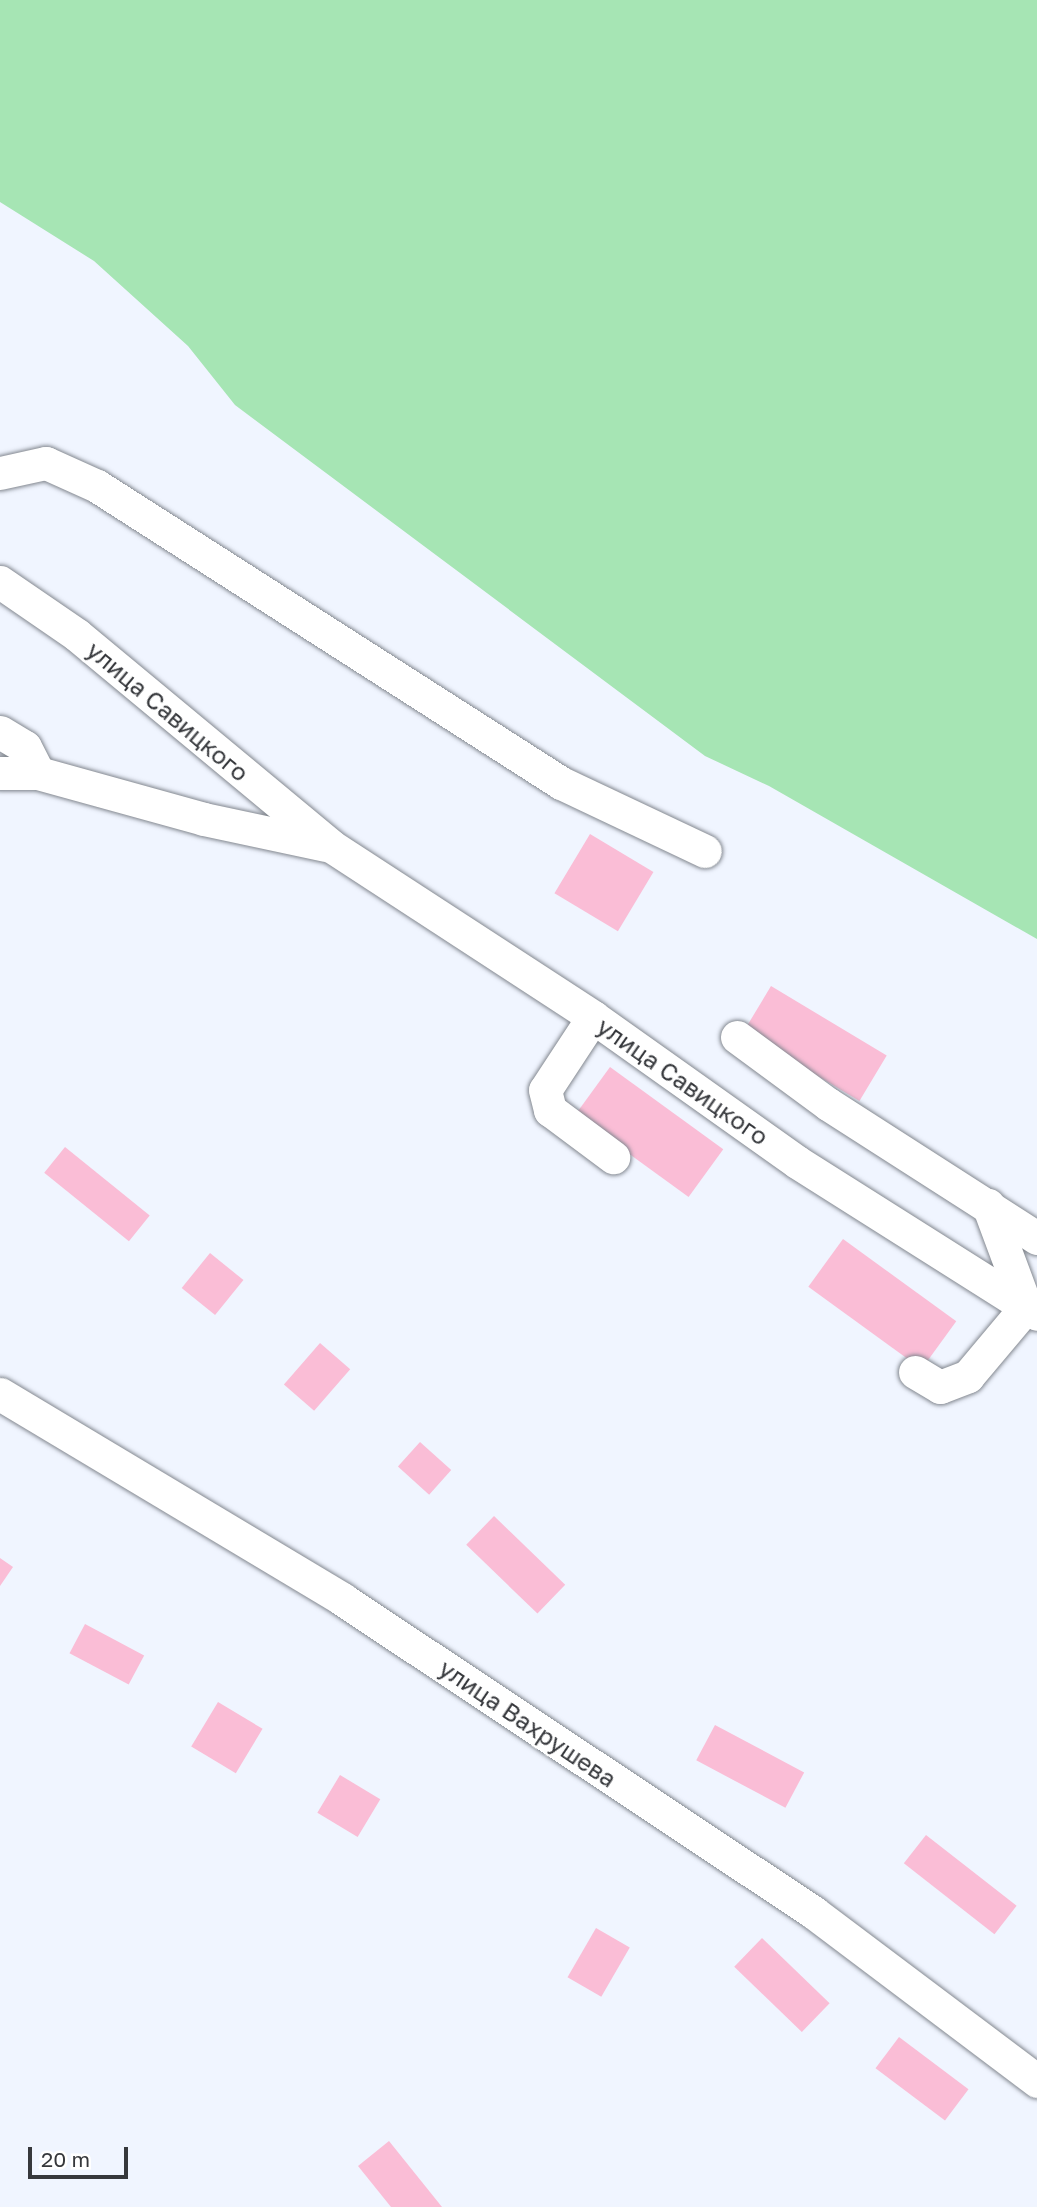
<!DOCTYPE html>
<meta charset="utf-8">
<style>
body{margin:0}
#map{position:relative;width:1037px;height:2207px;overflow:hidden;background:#f0f5ff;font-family:"Golos Text",sans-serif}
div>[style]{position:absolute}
.green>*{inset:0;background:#a6e5b4}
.building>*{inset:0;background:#fabdd6;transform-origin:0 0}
.roads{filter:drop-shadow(0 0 2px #838890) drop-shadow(0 0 2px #838890)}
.minor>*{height:33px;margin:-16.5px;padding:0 16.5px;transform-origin:16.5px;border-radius:16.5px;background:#fff}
span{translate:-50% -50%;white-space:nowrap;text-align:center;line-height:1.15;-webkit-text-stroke:5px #fff;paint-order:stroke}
.street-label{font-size:24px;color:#36383c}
.scale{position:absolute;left:28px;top:2147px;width:100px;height:32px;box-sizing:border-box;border:4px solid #36383c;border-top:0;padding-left:9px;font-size:21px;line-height:24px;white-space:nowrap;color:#36383c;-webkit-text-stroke:5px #fff;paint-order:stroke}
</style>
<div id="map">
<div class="green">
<div style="clip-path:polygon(0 0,1037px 0,1037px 939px,769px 786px,705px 756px,235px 405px,188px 346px,94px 261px,0 202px)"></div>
</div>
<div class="building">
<div style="left:590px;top:834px;width:74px;height:69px;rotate:31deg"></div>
<div style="left:771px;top:986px;width:135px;height:53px;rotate:31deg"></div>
<div style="left:610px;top:1067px;width:140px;height:59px;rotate:36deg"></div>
<div style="left:65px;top:1147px;width:109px;height:33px;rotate:39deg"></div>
<div style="left:843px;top:1239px;width:140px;height:59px;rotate:36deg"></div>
<div style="left:210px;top:1253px;width:43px;height:45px;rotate:39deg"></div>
<div style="left:320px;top:1343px;width:40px;height:55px;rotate:41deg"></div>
<div style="left:420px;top:1442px;width:42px;height:33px;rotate:42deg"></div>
<div style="left:494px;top:1516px;width:99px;height:40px;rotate:44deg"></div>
<div style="clip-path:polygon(0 1558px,13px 1567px,0 1586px)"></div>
<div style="left:85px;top:1624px;width:67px;height:33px;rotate:28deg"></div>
<div style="left:218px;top:1702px;width:52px;height:52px;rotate:31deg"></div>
<div style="left:715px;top:1725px;width:101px;height:40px;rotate:28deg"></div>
<div style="left:340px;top:1775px;width:47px;height:44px;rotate:31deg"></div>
<div style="left:926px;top:1835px;width:115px;height:36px;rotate:38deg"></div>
<div style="left:596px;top:1928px;width:39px;height:57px;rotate:30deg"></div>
<div style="left:762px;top:1938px;width:94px;height:40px;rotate:44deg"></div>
<div style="left:899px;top:2037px;width:87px;height:39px;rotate:37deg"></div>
<div style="clip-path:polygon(389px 2141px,442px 2207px,391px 2207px,358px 2166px)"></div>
</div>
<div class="roads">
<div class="minor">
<div style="left:0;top:473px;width:47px;rotate:-12.3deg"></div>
<div style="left:46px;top:463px;width:56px;rotate:24.3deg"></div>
<div style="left:97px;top:486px;width:551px;rotate:32.62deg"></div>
<div style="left:561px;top:783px;width:159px;rotate:25.3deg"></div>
<div style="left:0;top:582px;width:93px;rotate:34.5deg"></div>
<div style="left:77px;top:635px;width:330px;rotate:39.7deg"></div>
<div style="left:331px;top:846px;width:313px;rotate:33.1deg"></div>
<div style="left:593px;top:1017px;width:250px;rotate:35.4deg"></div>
<div style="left:797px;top:1162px;width:284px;rotate:32.3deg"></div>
<div style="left:0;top:732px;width:29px;rotate:31deg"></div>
<div style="left:25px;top:747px;width:29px;rotate:63deg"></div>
<div style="left:0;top:773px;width:38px"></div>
<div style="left:38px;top:773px;width:172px;rotate:15.5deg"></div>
<div style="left:204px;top:819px;width:124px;rotate:12.1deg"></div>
<div style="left:593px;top:1017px;width:87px;rotate:123.3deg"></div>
<div style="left:545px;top:1090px;width:21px;rotate:76deg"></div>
<div style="left:550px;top:1110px;width:79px;rotate:36.7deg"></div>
<div style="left:737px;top:1037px;width:113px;rotate:36.4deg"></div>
<div style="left:828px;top:1104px;width:248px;rotate:32.7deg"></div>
<div style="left:915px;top:1372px;width:29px;rotate:31deg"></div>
<div style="left:940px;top:1387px;width:30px;rotate:-21deg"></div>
<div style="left:968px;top:1376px;width:90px;rotate:-50deg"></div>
<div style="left:1026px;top:1307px;width:109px;rotate:-110.4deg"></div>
<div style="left:0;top:1394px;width:399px;rotate:30.9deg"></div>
<div style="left:342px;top:1599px;width:566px;rotate:33.61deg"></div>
<div style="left:813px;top:1912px;width:281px;rotate:37deg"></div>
</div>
</div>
<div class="street-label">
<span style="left:168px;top:711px;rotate:40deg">улица Савицкого</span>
<span style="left:683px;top:1081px;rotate:35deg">улица Савицкого</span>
<span style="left:528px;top:1723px;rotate:34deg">улица Вахрушева</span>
</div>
<div class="scale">20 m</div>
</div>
